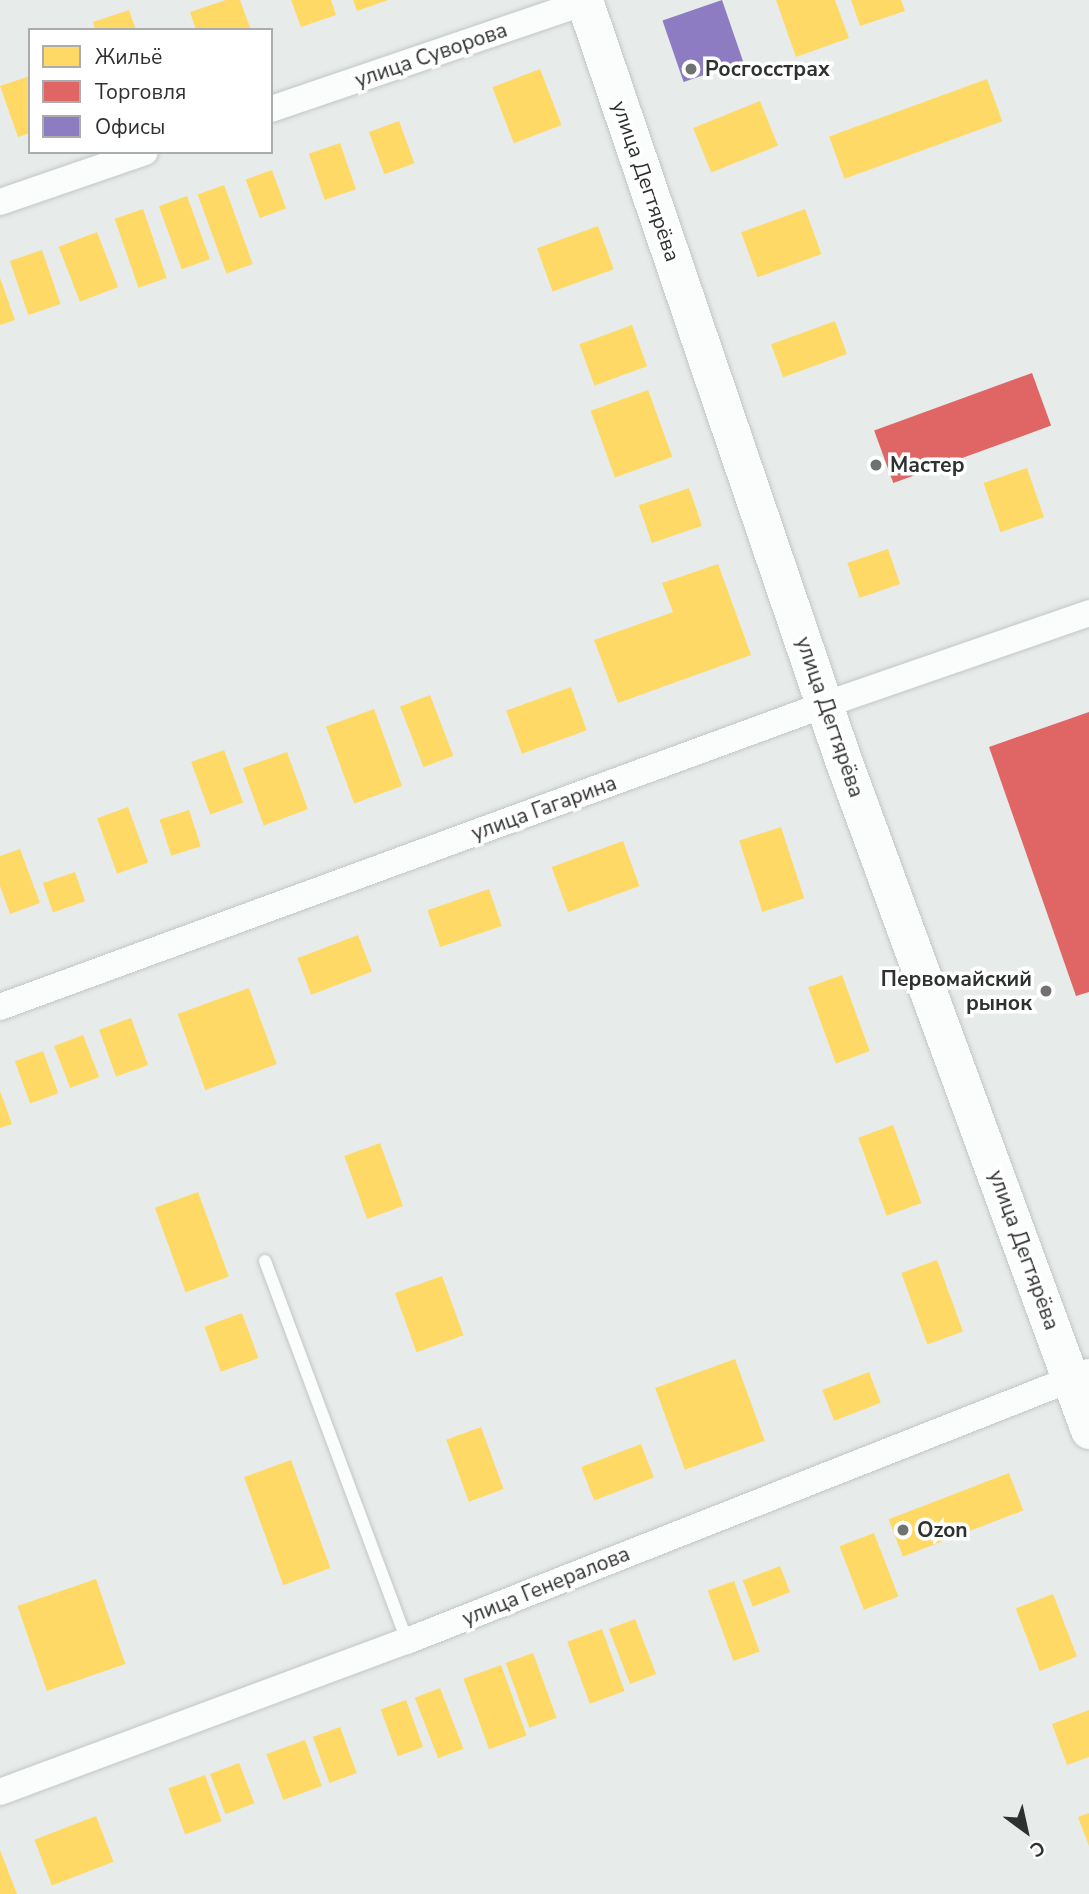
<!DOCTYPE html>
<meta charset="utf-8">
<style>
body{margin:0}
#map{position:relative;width:1089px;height:1894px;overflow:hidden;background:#e7ecea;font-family:"Nunito Sans",sans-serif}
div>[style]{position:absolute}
.homes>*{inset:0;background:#ffd966;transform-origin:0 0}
.shops>*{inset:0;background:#e06666;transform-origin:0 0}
.offices>*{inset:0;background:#8e7cc3;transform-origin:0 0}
.roads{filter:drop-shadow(0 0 2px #c2c6c4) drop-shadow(0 0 2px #c2c6c4)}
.service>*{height:12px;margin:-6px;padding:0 6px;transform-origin:6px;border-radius:6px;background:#fbfcfc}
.minor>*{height:26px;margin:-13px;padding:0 13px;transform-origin:13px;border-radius:13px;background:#fbfcfc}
.secondary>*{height:37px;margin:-18.5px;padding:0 18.5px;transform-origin:18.5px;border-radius:18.5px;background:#fbfcfc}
.dots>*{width:19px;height:19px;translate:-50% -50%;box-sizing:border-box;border:4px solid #fff;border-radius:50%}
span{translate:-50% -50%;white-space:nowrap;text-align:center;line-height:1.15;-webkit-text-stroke:7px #fff;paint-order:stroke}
.street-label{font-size:21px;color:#2e3130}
.poi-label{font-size:21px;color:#2e3130;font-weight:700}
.left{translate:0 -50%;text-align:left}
.right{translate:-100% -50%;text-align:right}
.legend{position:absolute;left:28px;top:28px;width:245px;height:126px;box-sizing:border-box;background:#fff;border:2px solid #abadac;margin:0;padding:9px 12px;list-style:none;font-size:21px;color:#2e3130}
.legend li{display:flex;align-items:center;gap:14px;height:35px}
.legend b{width:35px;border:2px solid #abadac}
.north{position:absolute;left:991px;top:1796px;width:70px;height:70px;-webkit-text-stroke:5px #fff;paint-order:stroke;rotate:147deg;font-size:19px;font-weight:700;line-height:28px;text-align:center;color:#2e3130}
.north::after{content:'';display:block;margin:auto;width:24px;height:32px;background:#2e3130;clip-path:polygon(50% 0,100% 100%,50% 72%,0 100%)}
</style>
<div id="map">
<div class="homes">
<div style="clip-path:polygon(226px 0,240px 0,251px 30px,196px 30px,190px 12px)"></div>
<div style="clip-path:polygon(291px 0,331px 0,336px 15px,301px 27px)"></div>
<div style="clip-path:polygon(353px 0,388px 0,357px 11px)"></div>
<div style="clip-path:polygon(776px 0,835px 0,849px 38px,796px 57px)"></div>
<div style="clip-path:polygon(851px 0,901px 0,905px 11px,860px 26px)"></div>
<div style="clip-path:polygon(129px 10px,136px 30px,95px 30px,93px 22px)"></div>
<div style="left:540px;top:69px;width:60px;height:51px;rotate:69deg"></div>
<div style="clip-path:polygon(30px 76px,30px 133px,18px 137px,0 86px)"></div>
<div style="left:987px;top:79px;width:45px;height:168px;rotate:70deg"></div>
<div style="left:760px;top:101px;width:48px;height:72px;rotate:68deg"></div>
<div style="left:399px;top:121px;width:45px;height:32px;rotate:70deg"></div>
<div style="left:340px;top:143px;width:49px;height:33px;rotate:71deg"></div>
<div style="left:272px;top:170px;width:41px;height:28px;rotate:70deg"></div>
<div style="left:224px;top:185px;width:84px;height:28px;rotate:70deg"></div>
<div style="left:187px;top:196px;width:67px;height:30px;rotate:70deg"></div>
<div style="left:143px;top:209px;width:73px;height:30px;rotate:71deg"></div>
<div style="left:805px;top:209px;width:48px;height:68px;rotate:70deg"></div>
<div style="left:598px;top:226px;width:46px;height:65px;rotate:70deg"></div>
<div style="left:97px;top:232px;width:59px;height:41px;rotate:69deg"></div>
<div style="left:42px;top:250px;width:57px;height:34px;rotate:71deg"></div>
<div style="clip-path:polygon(0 278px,15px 320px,0 325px)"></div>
<div style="left:835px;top:321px;width:35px;height:68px;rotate:70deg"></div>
<div style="left:632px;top:325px;width:44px;height:56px;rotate:70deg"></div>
<div style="left:648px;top:390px;width:71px;height:61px;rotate:70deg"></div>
<div style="left:1027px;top:468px;width:52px;height:46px;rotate:71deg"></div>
<div style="left:689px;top:488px;width:40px;height:53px;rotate:71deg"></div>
<div style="left:888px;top:549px;width:37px;height:43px;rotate:71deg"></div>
<div style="clip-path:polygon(718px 564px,751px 655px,618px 703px,594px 640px,673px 612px,662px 583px)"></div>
<div style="left:571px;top:687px;width:46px;height:69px;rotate:70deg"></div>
<div style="left:430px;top:695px;width:65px;height:32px;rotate:69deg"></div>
<div style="left:374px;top:709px;width:82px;height:51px;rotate:70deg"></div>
<div style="left:224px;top:750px;width:56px;height:35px;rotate:70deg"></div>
<div style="left:287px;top:752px;width:61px;height:47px;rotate:70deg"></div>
<div style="left:128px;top:807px;width:59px;height:33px;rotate:70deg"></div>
<div style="left:189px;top:810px;width:38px;height:31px;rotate:72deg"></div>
<div style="left:781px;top:827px;width:75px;height:44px;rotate:72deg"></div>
<div style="left:623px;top:841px;width:48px;height:76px;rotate:70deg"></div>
<div style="clip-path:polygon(20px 849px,40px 903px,10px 914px,0 886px,0 856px)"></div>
<div style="left:75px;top:872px;width:31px;height:34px;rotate:71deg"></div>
<div style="left:489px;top:889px;width:39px;height:65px;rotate:71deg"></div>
<div style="left:358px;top:935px;width:39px;height:65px;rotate:69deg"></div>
<div style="left:842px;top:975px;width:81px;height:36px;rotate:70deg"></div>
<div style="left:249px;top:988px;width:81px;height:76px;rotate:70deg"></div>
<div style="left:131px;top:1018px;width:50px;height:34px;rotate:70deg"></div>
<div style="left:83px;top:1035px;width:45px;height:31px;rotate:69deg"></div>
<div style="left:43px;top:1051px;width:45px;height:30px;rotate:70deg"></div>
<div style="clip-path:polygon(0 1091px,12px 1124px,0 1128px)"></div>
<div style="left:893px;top:1125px;width:83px;height:37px;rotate:70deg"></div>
<div style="left:380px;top:1143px;width:67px;height:38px;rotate:70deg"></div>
<div style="left:198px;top:1192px;width:90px;height:46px;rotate:70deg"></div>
<div style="left:937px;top:1260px;width:76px;height:38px;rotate:70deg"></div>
<div style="left:442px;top:1276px;width:63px;height:50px;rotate:70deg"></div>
<div style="left:242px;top:1313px;width:48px;height:40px;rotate:70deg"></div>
<div style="left:735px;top:1359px;width:87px;height:85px;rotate:70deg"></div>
<div style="left:869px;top:1372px;width:33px;height:50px;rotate:69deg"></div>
<div style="left:481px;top:1427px;width:66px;height:37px;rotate:70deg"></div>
<div style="left:641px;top:1444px;width:36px;height:64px;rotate:69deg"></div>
<div style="left:291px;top:1460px;width:115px;height:50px;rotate:70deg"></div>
<div style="left:1009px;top:1473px;width:40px;height:129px;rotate:69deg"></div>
<div style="left:874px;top:1533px;width:68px;height:37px;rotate:69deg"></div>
<div style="left:780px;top:1566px;width:28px;height:40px;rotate:69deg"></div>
<div style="left:96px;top:1579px;width:90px;height:83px;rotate:71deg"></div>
<div style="left:734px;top:1581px;width:75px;height:28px;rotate:70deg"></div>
<div style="left:1053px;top:1594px;width:67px;height:40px;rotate:69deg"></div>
<div style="left:635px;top:1619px;width:59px;height:28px;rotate:69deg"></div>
<div style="left:602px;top:1629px;width:66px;height:37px;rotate:70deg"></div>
<div style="left:533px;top:1653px;width:69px;height:29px;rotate:70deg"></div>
<div style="left:501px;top:1665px;width:75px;height:40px;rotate:70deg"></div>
<div style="left:440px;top:1688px;width:65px;height:27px;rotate:69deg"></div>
<div style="left:406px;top:1700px;width:50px;height:27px;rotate:70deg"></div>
<div style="clip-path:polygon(1089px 1710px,1089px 1757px,1067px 1765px,1052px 1724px)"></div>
<div style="left:340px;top:1727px;width:49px;height:29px;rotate:70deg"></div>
<div style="left:305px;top:1740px;width:49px;height:41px;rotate:70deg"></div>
<div style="left:239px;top:1763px;width:43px;height:31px;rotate:69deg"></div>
<div style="left:205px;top:1775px;width:49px;height:39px;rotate:70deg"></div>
<div style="clip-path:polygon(1089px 1813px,1089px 1846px,1078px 1817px)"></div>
<div style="left:96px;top:1816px;width:49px;height:66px;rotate:69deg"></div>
<div style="clip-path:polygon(0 1850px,17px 1894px,0 1894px)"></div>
</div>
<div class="shops">
<div style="left:1032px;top:373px;width:56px;height:168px;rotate:70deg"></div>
<div style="clip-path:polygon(1089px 712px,1089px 992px,1076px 996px,989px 747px)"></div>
</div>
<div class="offices">
<div style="left:722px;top:0;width:65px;height:63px;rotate:71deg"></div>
</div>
<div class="roads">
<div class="service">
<div style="left:265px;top:1261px;width:406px;rotate:69.5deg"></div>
</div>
<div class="minor">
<div style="left:271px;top:109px;width:338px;rotate:-18.8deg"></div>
<div style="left:0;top:202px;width:153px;rotate:-19deg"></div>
<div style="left:0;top:1007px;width:878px;rotate:-20.13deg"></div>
<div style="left:824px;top:705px;width:281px;rotate:-19.1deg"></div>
<div style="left:0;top:1792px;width:434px;rotate:-20.4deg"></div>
<div style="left:407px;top:1641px;width:733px;rotate:-21.53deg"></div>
</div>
<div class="secondary">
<div style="left:584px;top:0;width:800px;rotate:71.18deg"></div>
<div style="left:842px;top:757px;width:717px;rotate:69.85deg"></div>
</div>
</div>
<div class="dots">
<div style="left:691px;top:69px;background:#6f7271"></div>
<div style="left:876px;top:465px;background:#6f7271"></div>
<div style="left:1046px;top:991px;background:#6f7271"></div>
<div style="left:903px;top:1530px;background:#6f7271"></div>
</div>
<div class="street-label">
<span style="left:431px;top:55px;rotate:-19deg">улица Суворова</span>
<span style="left:646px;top:181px;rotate:71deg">улица Дегтярёва</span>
<span style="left:830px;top:717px;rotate:71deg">улица Дегтярёва</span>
<span style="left:544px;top:808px;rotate:-20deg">улица Гагарина</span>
<span style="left:1024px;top:1250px;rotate:70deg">улица Дегтярёва</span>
<span style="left:546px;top:1586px;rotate:-22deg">улица Генералова</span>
</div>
<div class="poi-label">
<span class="left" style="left:705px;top:69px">Росгосстрах</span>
<span class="left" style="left:890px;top:465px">Мастер</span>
<span class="right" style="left:1032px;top:991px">Первомайский<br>рынок</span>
<span class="left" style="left:917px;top:1530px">Ozon</span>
</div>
<ul class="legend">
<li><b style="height:19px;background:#ffd966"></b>Жильё</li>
<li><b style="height:19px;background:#e06666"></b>Торговля</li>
<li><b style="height:19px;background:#8e7cc3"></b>Офисы</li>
</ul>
<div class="north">С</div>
</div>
